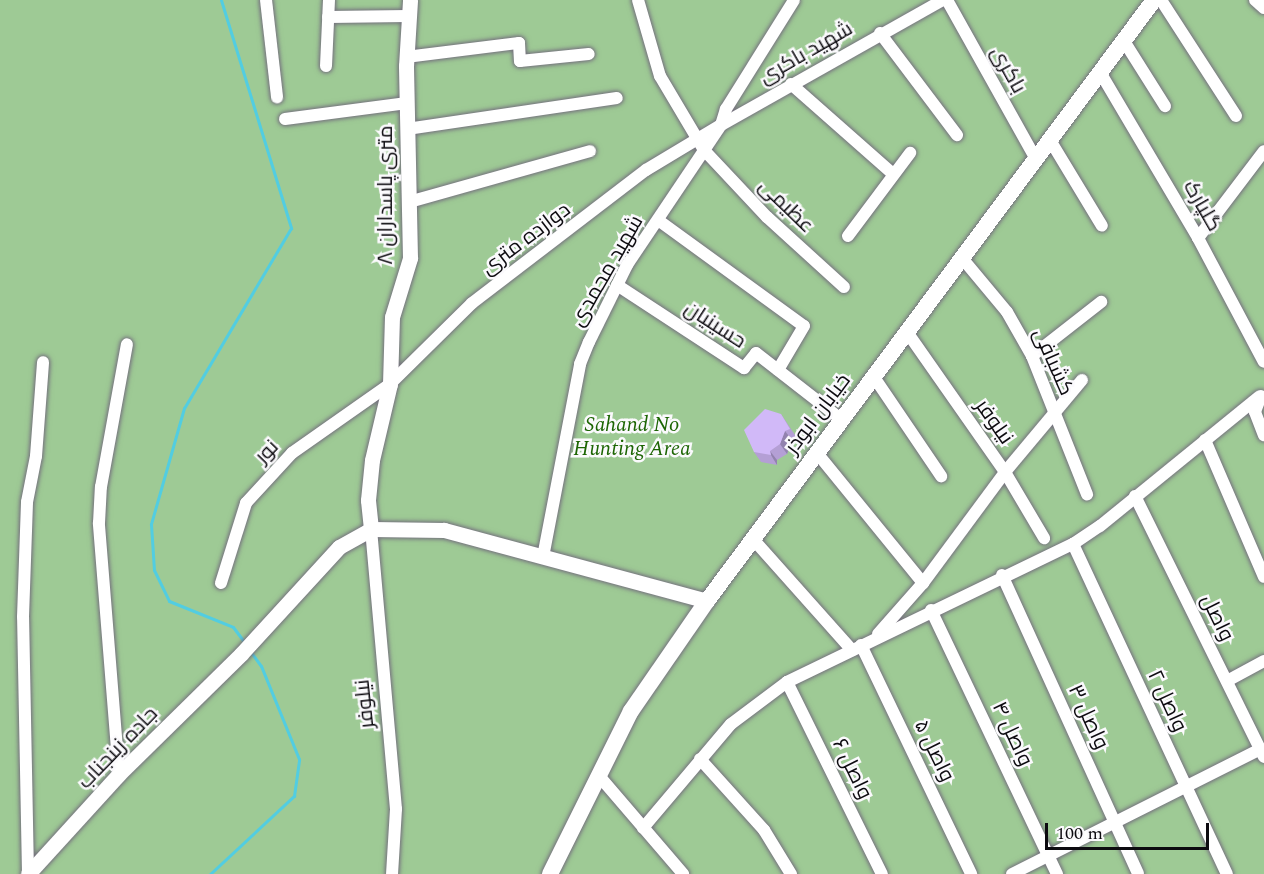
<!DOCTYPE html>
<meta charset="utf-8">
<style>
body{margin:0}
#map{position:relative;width:1264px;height:874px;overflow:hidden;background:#f0ebfa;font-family:Spectral,Cairo,serif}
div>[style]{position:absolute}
.green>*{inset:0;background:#9eca95;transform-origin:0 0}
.stream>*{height:3px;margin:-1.5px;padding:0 1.5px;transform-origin:1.5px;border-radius:1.5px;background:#52cde1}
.roads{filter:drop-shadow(0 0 2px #75717e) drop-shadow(0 0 2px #75717e)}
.minor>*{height:12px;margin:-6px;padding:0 6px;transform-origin:6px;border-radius:6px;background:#fff}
.tertiary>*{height:15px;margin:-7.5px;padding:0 7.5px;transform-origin:7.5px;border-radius:7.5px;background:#fff}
.secondary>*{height:16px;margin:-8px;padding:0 8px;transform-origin:8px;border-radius:8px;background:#fff}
.wall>*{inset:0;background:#b49fd5}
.shaded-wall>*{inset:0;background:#9282ae}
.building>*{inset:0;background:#d1b9f8}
span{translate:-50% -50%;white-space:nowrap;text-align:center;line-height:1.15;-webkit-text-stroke:5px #fbfafd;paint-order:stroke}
.street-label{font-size:21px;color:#0d0b10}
.park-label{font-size:21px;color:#1c6503;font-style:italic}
.scale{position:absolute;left:1045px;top:823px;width:164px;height:27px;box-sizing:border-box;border:3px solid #0d0b10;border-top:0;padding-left:8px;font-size:18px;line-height:21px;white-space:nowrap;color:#0d0b10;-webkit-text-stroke:4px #fbfafd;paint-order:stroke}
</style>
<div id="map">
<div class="green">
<div style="left:0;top:0;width:1264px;height:874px"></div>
</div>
<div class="stream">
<div style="left:221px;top:0;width:239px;rotate:72.9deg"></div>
<div style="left:291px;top:228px;width:209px;rotate:120.7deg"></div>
<div style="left:184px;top:408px;width:121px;rotate:105.9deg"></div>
<div style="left:151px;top:524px;width:46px;rotate:86.3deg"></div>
<div style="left:154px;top:570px;width:34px;rotate:64deg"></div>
<div style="left:169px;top:601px;width:69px;rotate:22.1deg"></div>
<div style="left:233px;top:627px;width:20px;rotate:53deg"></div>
<div style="left:210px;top:874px;width:115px;rotate:-42.9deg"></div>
<div style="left:294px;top:796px;width:37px;rotate:-82deg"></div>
<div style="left:299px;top:759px;width:100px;rotate:-112.2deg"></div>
<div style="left:261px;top:666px;width:19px;rotate:-126deg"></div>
</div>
<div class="roads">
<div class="minor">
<div style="left:266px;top:0;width:98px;rotate:83.5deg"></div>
<div style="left:638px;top:0;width:79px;rotate:73.9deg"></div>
<div style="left:660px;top:76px;width:86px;rotate:59.3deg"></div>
<div style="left:704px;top:150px;width:92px;rotate:46.8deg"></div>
<div style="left:767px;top:217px;width:104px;rotate:42.3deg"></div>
<div style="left:947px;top:0;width:182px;rotate:60.8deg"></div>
<div style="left:1161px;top:0;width:138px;rotate:57.1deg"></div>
<div style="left:1255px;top:0;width:12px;rotate:42deg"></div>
<div style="left:328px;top:17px;width:80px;rotate:-0.7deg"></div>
<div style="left:880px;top:33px;width:128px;rotate:53deg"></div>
<div style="left:1124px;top:41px;width:77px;rotate:57.8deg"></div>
<div style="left:406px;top:57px;width:114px;rotate:-7.1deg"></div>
<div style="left:519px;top:43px;width:18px;rotate:87deg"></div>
<div style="left:520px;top:61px;width:69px;rotate:-5.8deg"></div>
<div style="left:326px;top:66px;width:66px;rotate:-87.4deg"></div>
<div style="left:1100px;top:72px;width:193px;rotate:59.4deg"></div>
<div style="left:1198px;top:238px;width:140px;rotate:62deg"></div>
<div style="left:791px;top:84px;width:136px;rotate:41.4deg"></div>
<div style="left:285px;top:119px;width:123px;rotate:-7.5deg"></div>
<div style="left:407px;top:129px;width:212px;rotate:-8.4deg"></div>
<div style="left:1050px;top:140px;width:100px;rotate:58.8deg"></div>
<div style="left:409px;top:202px;width:188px;rotate:-15.7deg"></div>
<div style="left:658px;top:220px;width:180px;rotate:36deg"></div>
<div style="left:804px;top:326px;width:51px;rotate:120.6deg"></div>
<div style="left:848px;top:236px;width:104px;rotate:-53.2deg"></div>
<div style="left:1198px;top:238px;width:109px;rotate:-52.8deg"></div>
<div style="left:962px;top:258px;width:70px;rotate:50.2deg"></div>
<div style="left:1007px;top:312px;width:51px;rotate:60.4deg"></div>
<div style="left:1032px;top:356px;width:149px;rotate:68.3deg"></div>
<div style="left:617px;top:285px;width:152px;rotate:33.2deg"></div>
<div style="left:744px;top:368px;width:19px;rotate:-51deg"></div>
<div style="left:756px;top:353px;width:109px;rotate:37.9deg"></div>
<div style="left:907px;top:332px;width:171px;rotate:55deg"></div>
<div style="left:1005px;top:472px;width:77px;rotate:59.4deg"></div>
<div style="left:1032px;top:356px;width:88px;rotate:-38deg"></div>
<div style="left:874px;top:377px;width:120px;rotate:55.9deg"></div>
<div style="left:1261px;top:396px;width:17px;rotate:111deg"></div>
<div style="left:1255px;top:412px;width:25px;rotate:69deg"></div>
<div style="left:1205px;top:440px;width:149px;rotate:66.7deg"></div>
<div style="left:817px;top:453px;width:168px;rotate:50.8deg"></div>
<div style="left:1135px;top:496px;width:291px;rotate:63.7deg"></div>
<div style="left:371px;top:529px;width:281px;rotate:84.9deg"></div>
<div style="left:396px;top:809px;width:65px;rotate:93.5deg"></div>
<div style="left:753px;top:539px;width:149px;rotate:48.3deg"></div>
<div style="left:1073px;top:544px;width:364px;rotate:65deg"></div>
<div style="left:543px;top:557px;width:197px;rotate:-79.1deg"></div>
<div style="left:580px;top:364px;width:24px;rotate:-68deg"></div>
<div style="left:589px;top:342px;width:86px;rotate:-63.7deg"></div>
<div style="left:627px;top:265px;width:169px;rotate:-56.1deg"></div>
<div style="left:721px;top:125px;width:255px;rotate:-29.4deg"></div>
<div style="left:1002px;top:575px;width:328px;rotate:65.5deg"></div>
<div style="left:221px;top:583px;width:84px;rotate:-72.6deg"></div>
<div style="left:246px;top:503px;width:68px;rotate:-47.4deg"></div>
<div style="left:292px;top:453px;width:120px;rotate:-35.1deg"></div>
<div style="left:390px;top:384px;width:115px;rotate:-44.6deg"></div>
<div style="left:472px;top:303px;width:219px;rotate:-37.4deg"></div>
<div style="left:646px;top:170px;width:87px;rotate:-31deg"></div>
<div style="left:721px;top:125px;width:17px;rotate:-73deg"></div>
<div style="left:726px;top:109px;width:128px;rotate:-58deg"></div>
<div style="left:931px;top:610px;width:293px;rotate:64.5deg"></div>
<div style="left:878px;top:634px;width:68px;rotate:-48.6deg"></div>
<div style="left:923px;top:583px;width:138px;rotate:-53.5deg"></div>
<div style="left:1005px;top:472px;width:120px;rotate:-50.1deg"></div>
<div style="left:861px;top:645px;width:254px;rotate:64.3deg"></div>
<div style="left:1227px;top:681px;width:42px;rotate:-28.4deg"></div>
<div style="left:787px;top:682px;width:214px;rotate:63.7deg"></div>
<div style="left:700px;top:759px;width:96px;rotate:48deg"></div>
<div style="left:764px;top:830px;width:52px;rotate:58.5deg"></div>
<div style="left:119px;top:774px;width:252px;rotate:-94.6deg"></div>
<div style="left:99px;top:523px;width:36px;rotate:-87deg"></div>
<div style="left:101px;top:487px;width:145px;rotate:-79.7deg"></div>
<div style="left:600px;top:777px;width:128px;rotate:49.4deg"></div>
<div style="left:643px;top:828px;width:136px;rotate:-49.8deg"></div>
<div style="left:731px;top:724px;width:70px;rotate:-36.9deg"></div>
<div style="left:787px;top:682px;width:318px;rotate:-25.8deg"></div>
<div style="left:1073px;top:544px;width:32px;rotate:-34deg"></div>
<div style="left:1100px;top:526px;width:205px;rotate:-39.1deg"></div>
<div style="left:28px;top:874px;width:257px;rotate:-91.1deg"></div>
<div style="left:23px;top:617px;width:115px;rotate:-88deg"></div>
<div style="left:27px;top:502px;width:47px;rotate:-78.9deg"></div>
<div style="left:36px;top:456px;width:94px;rotate:-85.7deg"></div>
<div style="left:1012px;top:874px;width:278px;rotate:-26.7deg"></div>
</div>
<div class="tertiary">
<div style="left:371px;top:529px;width:29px;rotate:-96deg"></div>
<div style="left:368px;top:500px;width:40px;rotate:-84.3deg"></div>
<div style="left:372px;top:460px;width:78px;rotate:-76.7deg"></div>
<div style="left:390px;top:384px;width:67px;rotate:-88.3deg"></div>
<div style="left:392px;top:317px;width:62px;rotate:-73deg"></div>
<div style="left:410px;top:258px;width:192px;rotate:-91.2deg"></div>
<div style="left:406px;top:66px;width:66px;rotate:-86.5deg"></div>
<div style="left:28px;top:874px;width:135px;rotate:-47.7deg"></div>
<div style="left:119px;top:774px;width:171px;rotate:-44.5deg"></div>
<div style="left:241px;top:654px;width:145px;rotate:-47.5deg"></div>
<div style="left:339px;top:547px;width:37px;rotate:-29deg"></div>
<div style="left:371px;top:529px;width:73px;rotate:0.8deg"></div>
<div style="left:444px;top:530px;width:272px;rotate:15.1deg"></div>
</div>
<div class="secondary">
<div style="left:550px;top:874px;width:182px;rotate:-63.6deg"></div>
<div style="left:631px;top:711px;width:134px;rotate:-55.4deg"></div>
<div style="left:707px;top:601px;width:749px;rotate:-53.36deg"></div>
</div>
</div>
<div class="wall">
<div style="clip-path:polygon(781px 414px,797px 438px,792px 440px,787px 454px,777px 460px,777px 465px,761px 462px,754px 452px)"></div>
</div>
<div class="shaded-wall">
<div style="clip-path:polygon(785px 431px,792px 440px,787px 454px,780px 444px)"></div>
<div style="clip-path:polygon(770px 451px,777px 460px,777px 465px,771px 455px)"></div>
</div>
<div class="building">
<div style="clip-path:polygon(765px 409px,781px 414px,790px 429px,785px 431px,780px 444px,770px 451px,771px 455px,754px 452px,744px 430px)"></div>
</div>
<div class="street-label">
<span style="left:806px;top:53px;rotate:-30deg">شهید باکری</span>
<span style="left:1008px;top:70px;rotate:61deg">باکری</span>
<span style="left:386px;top:195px;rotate:-90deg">۸ متری پاسداران</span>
<span style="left:786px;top:206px;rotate:44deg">عظیمی</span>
<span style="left:1202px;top:206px;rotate:60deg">گلپارک</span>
<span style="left:526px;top:239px;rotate:-37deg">دوازده متری</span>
<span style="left:607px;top:271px;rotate:-60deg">شهید محمدی</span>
<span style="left:715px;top:325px;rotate:33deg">حسینیان</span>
<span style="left:1053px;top:362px;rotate:66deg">کشبافی</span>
<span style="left:818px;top:414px;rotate:-53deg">خیابان ابوذر</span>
<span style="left:994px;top:422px;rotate:55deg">نیلوفر</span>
<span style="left:267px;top:452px;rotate:-46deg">نور</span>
<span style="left:1217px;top:618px;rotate:64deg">واصل</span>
<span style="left:1167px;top:701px;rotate:65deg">واصل ۲</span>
<span style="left:365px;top:704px;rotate:-96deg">نیلوفر</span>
<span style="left:1088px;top:717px;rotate:65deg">واصل ۳</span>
<span style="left:1012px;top:734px;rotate:65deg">واصل ۴</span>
<span style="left:118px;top:748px;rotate:-46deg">جاده زینجناب</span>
<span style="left:934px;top:751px;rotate:64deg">واصل ۵</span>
<span style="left:852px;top:769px;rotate:64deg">واصل ۶</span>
</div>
<div class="park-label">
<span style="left:632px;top:437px">Sahand No<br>Hunting Area</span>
</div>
<div class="scale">100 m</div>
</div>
